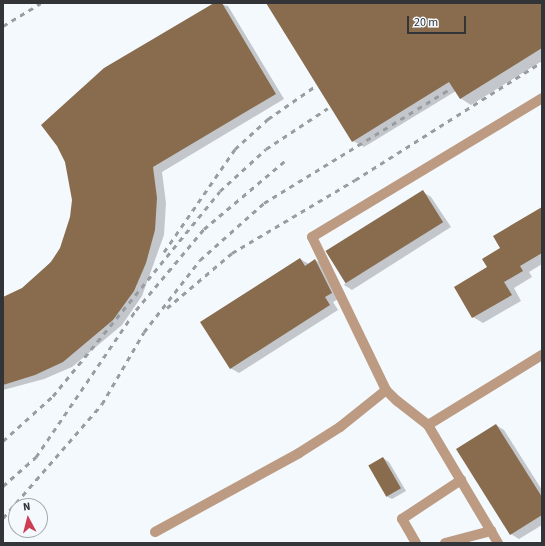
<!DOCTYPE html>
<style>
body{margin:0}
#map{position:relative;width:545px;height:546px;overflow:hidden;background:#f4f9fe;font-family:"Source Sans 3",sans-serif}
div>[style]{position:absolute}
.shadow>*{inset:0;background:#0003}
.building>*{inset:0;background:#886c4d;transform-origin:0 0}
.minor>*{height:10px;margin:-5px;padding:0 5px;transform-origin:5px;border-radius:5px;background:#bc9b82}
.rail>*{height:3px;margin-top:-1.5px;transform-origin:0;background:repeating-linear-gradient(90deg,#999da1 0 5px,transparent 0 10px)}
span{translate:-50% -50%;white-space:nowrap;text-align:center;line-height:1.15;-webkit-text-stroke:4px #f4f9fe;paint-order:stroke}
.frame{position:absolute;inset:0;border:4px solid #323437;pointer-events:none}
.north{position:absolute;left:8px;top:498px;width:40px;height:40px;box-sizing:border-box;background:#f4f9fe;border:1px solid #a6aaae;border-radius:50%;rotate:353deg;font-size:11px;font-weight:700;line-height:16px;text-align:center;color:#323437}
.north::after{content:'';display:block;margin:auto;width:14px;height:18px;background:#ce3e53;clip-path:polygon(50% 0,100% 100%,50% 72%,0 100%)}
.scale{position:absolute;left:407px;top:16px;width:59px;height:18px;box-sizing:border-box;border:2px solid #323437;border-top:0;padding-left:5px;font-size:12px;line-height:14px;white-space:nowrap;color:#323437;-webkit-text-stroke:3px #f4f9fe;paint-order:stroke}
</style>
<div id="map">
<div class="shadow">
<div style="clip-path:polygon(216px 3px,228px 6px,284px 99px,162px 172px,166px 203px,164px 235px,142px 296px,122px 325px,72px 367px,44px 379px,3px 390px,3px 298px,22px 289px,38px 277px,61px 249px)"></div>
<div style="clip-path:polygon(267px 3px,542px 3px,542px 61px,471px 105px,460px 98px,456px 91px,364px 147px,353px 141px)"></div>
<div style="clip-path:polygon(423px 192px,431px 197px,451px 227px,352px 290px,344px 285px)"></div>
<div style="clip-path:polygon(542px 208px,542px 264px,529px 272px,532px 277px,514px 288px,521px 301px,483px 323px,473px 317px,488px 268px,501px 248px)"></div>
<div style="clip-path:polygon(300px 259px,309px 264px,315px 260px,324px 265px,340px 298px,333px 302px,338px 310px,239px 373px,230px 368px)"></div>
<div style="clip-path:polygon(496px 425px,504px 430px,542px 490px,542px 525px,519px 539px,511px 534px)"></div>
<div style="clip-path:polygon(383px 458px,389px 462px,406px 491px,392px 499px,386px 496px)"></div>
</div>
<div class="building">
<div style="clip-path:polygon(214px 3px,222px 3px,276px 94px,153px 167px,157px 198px,155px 230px,146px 263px,134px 291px,113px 320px,63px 362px,35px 375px,3px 385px,3px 297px,22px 288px,51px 262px,60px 248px,70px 217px,72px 200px,65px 162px,57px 146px,41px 125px,104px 68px)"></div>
<div style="clip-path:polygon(266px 3px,542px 3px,542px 48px,460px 99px,449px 82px,352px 142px)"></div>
<div style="left:423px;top:190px;width:38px;height:115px;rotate:58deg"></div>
<div style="clip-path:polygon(542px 207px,542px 253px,520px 266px,523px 271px,504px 282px,512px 295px,472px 318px,454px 287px,487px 267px,482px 259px,500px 248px,493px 236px)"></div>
<div style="clip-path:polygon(300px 258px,305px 266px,315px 259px,332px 293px,325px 297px,330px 305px,230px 369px,200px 322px)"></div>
<div style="clip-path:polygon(496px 424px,542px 497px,542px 515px,510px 535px,456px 449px)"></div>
<div style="left:383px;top:457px;width:36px;height:17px;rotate:60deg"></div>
</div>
<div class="minor">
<div style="left:428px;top:425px;width:134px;rotate:-31.6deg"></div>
<div style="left:155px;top:532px;width:164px;rotate:-28.7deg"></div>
<div style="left:299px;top:453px;width:49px;rotate:-32.4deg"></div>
<div style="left:340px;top:427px;width:59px;rotate:-38.8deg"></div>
<div style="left:416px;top:543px;width:28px;rotate:-120deg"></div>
<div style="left:402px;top:519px;width:71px;rotate:-33.5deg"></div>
<div style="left:445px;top:543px;width:48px;rotate:-14.6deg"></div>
<div style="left:498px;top:543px;width:137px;rotate:-120.7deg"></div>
<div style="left:428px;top:425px;width:39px;rotate:-142deg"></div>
<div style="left:397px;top:401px;width:16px;rotate:-135deg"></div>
<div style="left:386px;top:390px;width:170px;rotate:-115.8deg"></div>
<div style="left:312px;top:237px;width:269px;rotate:-31.1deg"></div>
</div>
<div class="rail">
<div style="left:3px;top:26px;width:44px;rotate:-31.2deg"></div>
<div style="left:164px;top:252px;width:125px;rotate:-55.4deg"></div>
<div style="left:235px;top:149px;width:45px;rotate:-42.3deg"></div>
<div style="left:268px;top:119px;width:56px;rotate:-34.8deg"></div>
<div style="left:167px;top:308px;width:85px;rotate:-40.2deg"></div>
<div style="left:232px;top:253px;width:143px;rotate:-30.7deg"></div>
<div style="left:355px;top:180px;width:221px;rotate:-32.3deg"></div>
<div style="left:3px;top:441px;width:67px;rotate:-42deg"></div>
<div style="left:53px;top:396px;width:264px;rotate:-50.8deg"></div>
<div style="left:220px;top:191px;width:62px;rotate:-42.4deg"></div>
<div style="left:266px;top:149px;width:74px;rotate:-33.5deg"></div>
<div style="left:3px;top:486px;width:44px;rotate:-41.3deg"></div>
<div style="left:36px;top:457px;width:178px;rotate:-55.8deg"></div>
<div style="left:136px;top:310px;width:106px;rotate:-50deg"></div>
<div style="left:204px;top:229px;width:107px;rotate:-40.1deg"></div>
<div style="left:3px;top:518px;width:151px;rotate:-49deg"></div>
<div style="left:102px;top:404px;width:83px;rotate:-59.7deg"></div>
<div style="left:144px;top:332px;width:91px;rotate:-52.1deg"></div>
<div style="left:200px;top:260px;width:86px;rotate:-41.7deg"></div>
<div style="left:264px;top:203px;width:218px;rotate:-31.5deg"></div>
</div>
<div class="frame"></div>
<div class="north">N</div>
<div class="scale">20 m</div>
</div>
